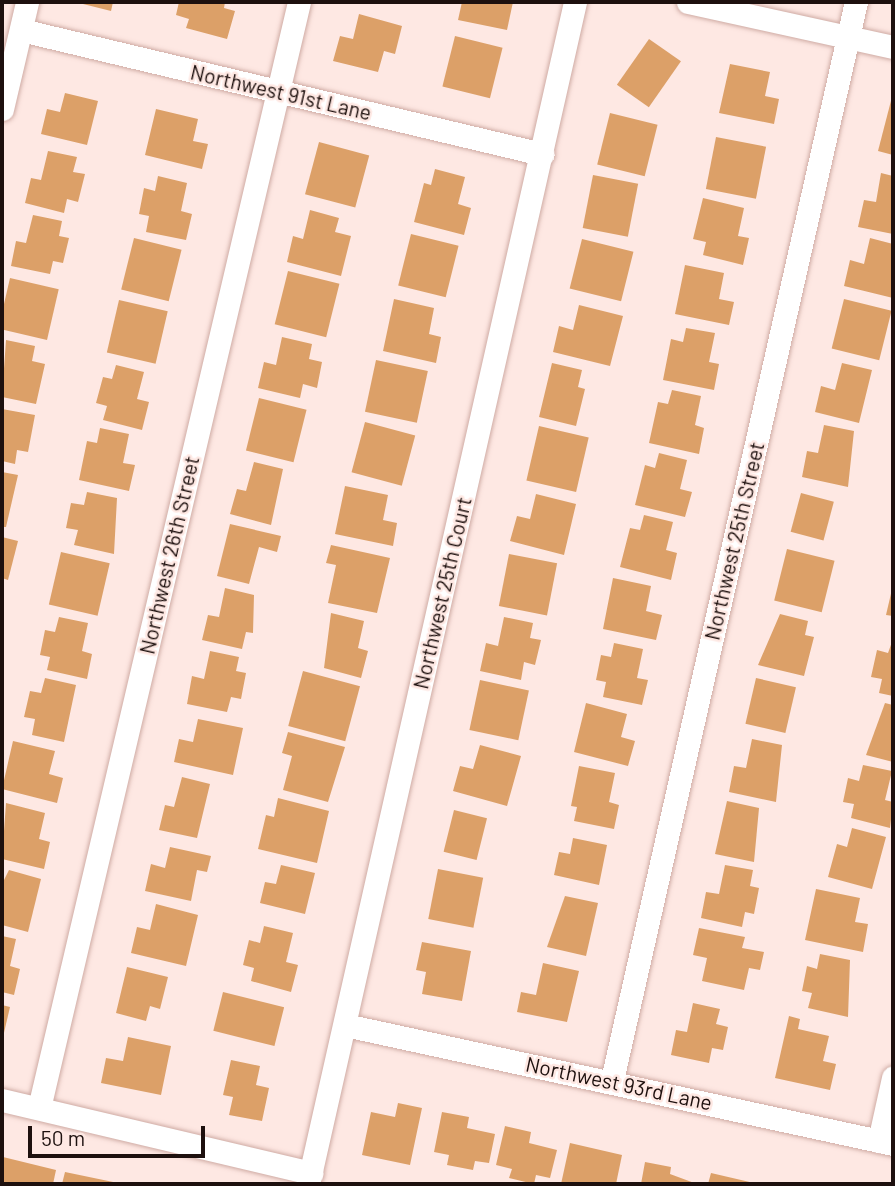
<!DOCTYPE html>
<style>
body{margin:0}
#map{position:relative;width:895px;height:1186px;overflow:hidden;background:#fee8e3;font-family:Barlow,sans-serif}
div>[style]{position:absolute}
.building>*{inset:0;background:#dca068;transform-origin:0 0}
.roads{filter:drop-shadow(0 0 2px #cfaba4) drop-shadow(0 0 2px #cfaba4)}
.minor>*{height:23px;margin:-11.5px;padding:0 11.5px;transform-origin:11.5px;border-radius:11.5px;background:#fff}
span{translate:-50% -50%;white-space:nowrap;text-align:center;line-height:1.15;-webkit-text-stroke:5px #fee8e3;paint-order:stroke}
.street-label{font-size:21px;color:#1d100e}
.frame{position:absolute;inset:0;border:4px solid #1d100e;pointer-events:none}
.scale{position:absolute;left:28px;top:1126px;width:177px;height:32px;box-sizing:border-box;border:4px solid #1d100e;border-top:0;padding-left:9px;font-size:21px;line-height:24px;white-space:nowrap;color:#1d100e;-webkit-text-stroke:5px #fee8e3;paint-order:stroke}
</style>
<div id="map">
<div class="building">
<div style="clip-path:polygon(75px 2px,113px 2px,111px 11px)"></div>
<div style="clip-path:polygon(179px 2px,225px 2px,224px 8px,235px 11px,227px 39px,186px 28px,189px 19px,176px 15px)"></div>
<div style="clip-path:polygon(462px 2px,513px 2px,507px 30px,458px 20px)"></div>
<div style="clip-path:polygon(359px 14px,402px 26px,395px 54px,384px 51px,378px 72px,333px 61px,340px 36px,353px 39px)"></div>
<div style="left:455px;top:36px;width:49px;height:52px;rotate:14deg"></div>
<div style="left:649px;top:39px;width:39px;height:56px;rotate:35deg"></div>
<div style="clip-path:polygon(730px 64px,770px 72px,765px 96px,779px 99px,774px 124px,719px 113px)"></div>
<div style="clip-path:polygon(65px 93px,98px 101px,87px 145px,41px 134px,47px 109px,60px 112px)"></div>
<div style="clip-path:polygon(893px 93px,893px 155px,878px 151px)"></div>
<div style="clip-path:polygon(156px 109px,198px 119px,193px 141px,208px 144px,202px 169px,145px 155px)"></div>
<div style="left:610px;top:113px;width:49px;height:53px;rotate:14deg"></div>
<div style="left:716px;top:137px;width:51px;height:53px;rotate:11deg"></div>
<div style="left:319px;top:142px;width:52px;height:54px;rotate:15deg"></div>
<div style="clip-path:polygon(48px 151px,77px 157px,73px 172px,85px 174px,78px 202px,67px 199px,64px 213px,25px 203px,31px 178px,41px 180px)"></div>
<div style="clip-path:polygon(435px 169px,465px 177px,458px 204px,471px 208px,464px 235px,414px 222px,424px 183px,431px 185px)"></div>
<div style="clip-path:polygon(881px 173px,893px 176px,893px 234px,858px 227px,864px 200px,876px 202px)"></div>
<div style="left:593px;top:175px;width:46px;height:54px;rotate:11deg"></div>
<div style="clip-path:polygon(158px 176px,187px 183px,181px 211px,192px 214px,186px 240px,146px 232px,149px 216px,139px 214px,144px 188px,155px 191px)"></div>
<div style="clip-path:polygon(703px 198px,744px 208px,738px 236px,749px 238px,743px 265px,703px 255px,706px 242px,693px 239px)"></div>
<div style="clip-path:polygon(310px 210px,339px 218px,335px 232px,351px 236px,341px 276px,287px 262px,293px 236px,303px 239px)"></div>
<div style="clip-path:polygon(33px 215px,62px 221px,59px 236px,69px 238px,63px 263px,53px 261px,50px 274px,11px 266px,16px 241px,26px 243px)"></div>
<div style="left:411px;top:234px;width:49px;height:53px;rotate:14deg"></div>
<div style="left:134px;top:238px;width:49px;height:53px;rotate:14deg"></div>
<div style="clip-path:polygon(870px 238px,893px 244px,893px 298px,844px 286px,850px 260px,864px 264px)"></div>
<div style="left:582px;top:239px;width:53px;height:51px;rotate:14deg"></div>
<div style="clip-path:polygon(685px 265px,724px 273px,719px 299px,734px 302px,729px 325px,675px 314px)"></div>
<div style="left:288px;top:271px;width:53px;height:55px;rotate:14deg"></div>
<div style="left:10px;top:278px;width:50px;height:52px;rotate:13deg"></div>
<div style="clip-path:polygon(394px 299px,434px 308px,429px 334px,441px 337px,436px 363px,383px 351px)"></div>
<div style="left:844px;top:299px;width:49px;height:51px;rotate:14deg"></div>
<div style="left:119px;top:300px;width:50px;height:54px;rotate:13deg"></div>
<div style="clip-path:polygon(579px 305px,623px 316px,610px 366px,553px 352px,559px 326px,573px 330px)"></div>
<div style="clip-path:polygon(686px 328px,715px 333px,709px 362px,719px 364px,714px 390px,663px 380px,671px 339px,683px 342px)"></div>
<div style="clip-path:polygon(282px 337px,312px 344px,309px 359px,322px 362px,317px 388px,303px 384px,300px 398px,258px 388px,264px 362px,276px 365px)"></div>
<div style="clip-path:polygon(6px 340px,35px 346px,32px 361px,45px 364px,36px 404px,2px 397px)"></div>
<div style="left:376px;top:360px;width:53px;height:53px;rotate:12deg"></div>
<div style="clip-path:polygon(552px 363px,582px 370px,578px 387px,585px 389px,576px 426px,539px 417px)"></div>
<div style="clip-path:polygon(842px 363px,872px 370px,859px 423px,815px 412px,821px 386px,835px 390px)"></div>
<div style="clip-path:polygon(116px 365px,144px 372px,137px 399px,149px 402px,142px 430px,103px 420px,107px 406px,96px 403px,103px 377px,112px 379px)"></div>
<div style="clip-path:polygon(672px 390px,701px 396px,695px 425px,704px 428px,699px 454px,649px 443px,658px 402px,668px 404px)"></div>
<div style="left:259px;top:398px;width:49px;height:54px;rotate:14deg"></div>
<div style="clip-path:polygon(2px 409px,35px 415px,28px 452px,17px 450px,15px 464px,2px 461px)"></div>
<div style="left:365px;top:422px;width:52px;height:52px;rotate:15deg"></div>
<div style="clip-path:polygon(824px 425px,854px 431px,848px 487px,802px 477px,807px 451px,818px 453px)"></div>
<div style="left:539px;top:426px;width:51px;height:56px;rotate:13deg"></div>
<div style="clip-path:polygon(100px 428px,129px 434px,123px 463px,135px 465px,129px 491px,79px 480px,87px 441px,97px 443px)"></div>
<div style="clip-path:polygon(659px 453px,687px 460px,680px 489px,692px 492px,685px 517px,635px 505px,645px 465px,655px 468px)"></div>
<div style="clip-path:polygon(254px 462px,283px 469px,271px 525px,230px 514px,237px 489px,246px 491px)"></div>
<div style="clip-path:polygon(2px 472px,18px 475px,6px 527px,2px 527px)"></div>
<div style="clip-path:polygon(345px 486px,388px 495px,383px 520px,397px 523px,393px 546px,335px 534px)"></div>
<div style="clip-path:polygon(87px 492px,117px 498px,114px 554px,74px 545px,78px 530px,66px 528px,71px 503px,84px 505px)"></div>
<div style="left:801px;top:493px;width:34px;height:40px;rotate:15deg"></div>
<div style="clip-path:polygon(536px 494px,576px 504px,564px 555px,510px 541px,517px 516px,530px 519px)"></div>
<div style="clip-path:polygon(644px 515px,673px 522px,666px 550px,677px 553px,671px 580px,620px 567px,630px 528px,640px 530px)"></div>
<div style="clip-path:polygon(230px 524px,281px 536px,277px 552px,259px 547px,249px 584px,217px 576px)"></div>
<div style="clip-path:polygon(2px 537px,18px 541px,8px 580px,2px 578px)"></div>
<div style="clip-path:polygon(331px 545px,390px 558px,377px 613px,328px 603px,336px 565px,326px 563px)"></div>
<div style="left:787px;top:549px;width:49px;height:53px;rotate:14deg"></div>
<div style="left:61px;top:552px;width:50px;height:54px;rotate:13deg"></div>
<div style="left:509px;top:554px;width:49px;height:53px;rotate:11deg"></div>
<div style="clip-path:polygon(613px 578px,651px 586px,646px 611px,662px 615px,656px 640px,603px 629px)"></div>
<div style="clip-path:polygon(893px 585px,893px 616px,886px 615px)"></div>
<div style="clip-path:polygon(225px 588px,254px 595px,253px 633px,246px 632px,242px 649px,202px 640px,208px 615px,219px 617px)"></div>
<div style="clip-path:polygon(331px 613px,364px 621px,358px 648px,368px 651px,361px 678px,324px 668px)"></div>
<div style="clip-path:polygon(780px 614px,808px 621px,805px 635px,814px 637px,804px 676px,758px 665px)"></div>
<div style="clip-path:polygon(59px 617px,88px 623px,82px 651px,92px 654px,87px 679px,47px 670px,50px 657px,40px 655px,45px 630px,55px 632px)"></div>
<div style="clip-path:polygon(504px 617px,533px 623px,530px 638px,541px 640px,535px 665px,524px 662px,521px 680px,480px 671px,486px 643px,498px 646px)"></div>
<div style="clip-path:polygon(893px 639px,893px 696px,879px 693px,882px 679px,871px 677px,877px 650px,888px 653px)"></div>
<div style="clip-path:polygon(614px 643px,643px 649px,637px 678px,648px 680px,642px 705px,603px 697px,606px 682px,596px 680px,601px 655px,611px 657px)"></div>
<div style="clip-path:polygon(210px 651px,239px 657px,236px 671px,246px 673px,241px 699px,231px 697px,227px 712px,187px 704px,192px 676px,204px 679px)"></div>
<div style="left:303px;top:671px;width:59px;height:57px;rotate:15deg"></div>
<div style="clip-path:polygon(45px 678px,76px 685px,64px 742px,32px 735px,35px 719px,24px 717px,30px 691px,41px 693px)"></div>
<div style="left:756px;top:678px;width:41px;height:47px;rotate:13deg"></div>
<div style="left:480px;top:680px;width:50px;height:51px;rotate:12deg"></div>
<div style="clip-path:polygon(586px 703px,627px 714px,621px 737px,635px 741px,628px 766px,574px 752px)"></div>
<div style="clip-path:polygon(885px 703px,893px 705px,893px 762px,866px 755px)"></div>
<div style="clip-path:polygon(198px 719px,243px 728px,233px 775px,174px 762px,179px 739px,193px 742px)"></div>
<div style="clip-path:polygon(288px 732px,345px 747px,328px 802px,283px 790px,292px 756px,282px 753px)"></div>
<div style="clip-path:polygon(752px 739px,782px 745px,776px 802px,729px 792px,734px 766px,746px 768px)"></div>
<div style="clip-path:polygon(13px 741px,55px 751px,49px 774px,63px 778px,57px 803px,2px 789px)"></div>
<div style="clip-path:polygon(480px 745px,521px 756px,507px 806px,453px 791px,460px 766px,473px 769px)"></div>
<div style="clip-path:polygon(863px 765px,892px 771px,885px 800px,893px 802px,890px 828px,851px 818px,854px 804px,843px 802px,848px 778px,859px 781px)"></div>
<div style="clip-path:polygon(579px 766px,615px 773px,609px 802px,619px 805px,614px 829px,574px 821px,577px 807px,571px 806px)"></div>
<div style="clip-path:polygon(182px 777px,210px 784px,197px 838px,159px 830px,165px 805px,174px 807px)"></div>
<div style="clip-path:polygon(278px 798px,329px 811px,317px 863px,258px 849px,266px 815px,274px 817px)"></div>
<div style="clip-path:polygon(727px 801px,759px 808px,754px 862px,715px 854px)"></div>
<div style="clip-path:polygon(6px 803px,45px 813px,39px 839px,50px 842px,44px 869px,2px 859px)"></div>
<div style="left:454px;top:810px;width:34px;height:43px;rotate:14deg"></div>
<div style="clip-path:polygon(852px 828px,886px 837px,872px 889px,828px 877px,837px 844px,847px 847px)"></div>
<div style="clip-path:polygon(573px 838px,607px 845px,599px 885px,554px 875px,559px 852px,570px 854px)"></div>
<div style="clip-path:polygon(170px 847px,211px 856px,207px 872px,197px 870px,191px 901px,145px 891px,151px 864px,165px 868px)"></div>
<div style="clip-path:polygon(281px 865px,315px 873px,305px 914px,260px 903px,265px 882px,276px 884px)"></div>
<div style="clip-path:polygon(725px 865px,753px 870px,750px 886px,759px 888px,754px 914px,745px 912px,742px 927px,701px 918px,706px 892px,719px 894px)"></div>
<div style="left:438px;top:869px;width:46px;height:51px;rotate:11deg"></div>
<div style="clip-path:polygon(9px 870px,41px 879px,28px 932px,2px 925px,2px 884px)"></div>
<div style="clip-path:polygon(816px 889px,860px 898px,855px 922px,868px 924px,863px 952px,805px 940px)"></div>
<div style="clip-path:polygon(565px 896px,598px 903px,586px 956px,547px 947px)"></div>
<div style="clip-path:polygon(156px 904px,198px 915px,186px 966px,131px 953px,137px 927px,150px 930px)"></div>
<div style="clip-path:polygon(264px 926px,293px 933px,286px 962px,298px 965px,291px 992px,251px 981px,254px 968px,243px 965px,249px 940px,260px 943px)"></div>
<div style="clip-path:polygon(699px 928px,745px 937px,742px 948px,764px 952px,760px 970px,749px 968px,744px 990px,702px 981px,707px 958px,693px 955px)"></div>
<div style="clip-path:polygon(2px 936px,16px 939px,10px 966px,20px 969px,14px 995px,2px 992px)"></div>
<div style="clip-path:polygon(422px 942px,471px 951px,462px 1001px,422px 994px,426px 972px,416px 970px)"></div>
<div style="clip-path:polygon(820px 954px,850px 960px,848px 1017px,808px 1008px,812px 993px,802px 991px,807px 966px,817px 969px)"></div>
<div style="clip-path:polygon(543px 963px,579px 971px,567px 1022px,517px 1012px,521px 992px,536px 995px)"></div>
<div style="clip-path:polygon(127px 967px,168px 977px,160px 1009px,150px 1006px,146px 1021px,116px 1013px)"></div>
<div style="left:223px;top:992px;width:63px;height:40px;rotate:14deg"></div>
<div style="clip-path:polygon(693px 1003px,720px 1009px,716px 1024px,728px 1027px,723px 1050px,712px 1048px,709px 1063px,671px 1055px,676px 1030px,687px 1032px)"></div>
<div style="clip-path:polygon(2px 1005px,10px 1007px,3px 1037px,2px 1037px)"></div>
<div style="clip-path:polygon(789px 1016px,800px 1019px,798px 1029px,829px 1036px,823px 1061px,836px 1064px,830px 1090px,775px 1078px)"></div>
<div style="clip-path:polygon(128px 1037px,171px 1046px,161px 1095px,101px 1083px,106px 1058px,123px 1061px)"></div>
<div style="clip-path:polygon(231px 1060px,260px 1066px,256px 1085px,269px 1088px,262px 1121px,229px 1115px,233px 1097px,223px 1095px)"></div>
<div style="clip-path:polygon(398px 1103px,422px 1108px,410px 1165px,362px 1155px,371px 1112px,395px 1117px)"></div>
<div style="clip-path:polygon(442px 1112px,469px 1117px,467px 1128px,495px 1134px,489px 1163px,475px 1161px,473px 1170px,447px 1165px,449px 1155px,434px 1152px)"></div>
<div style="clip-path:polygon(505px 1126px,531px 1132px,529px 1143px,557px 1150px,550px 1178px,536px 1175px,534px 1184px,509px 1178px,512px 1169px,496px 1165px)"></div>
<div style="clip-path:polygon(570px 1143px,622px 1155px,616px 1184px,561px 1184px)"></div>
<div style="clip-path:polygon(3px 1157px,56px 1170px,53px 1184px,2px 1184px)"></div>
<div style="clip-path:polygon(645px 1162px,671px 1167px,670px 1174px,697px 1184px,641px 1184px)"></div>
<div style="clip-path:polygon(65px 1172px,118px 1183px,117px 1184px,62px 1184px)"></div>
<div style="clip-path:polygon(711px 1173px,754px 1183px,754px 1184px,708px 1184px)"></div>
</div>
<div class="roads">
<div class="minor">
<div style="left:688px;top:2px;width:210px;rotate:12.4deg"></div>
<div style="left:21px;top:30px;width:536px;rotate:13.39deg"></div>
<div style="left:2px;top:109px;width:110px;rotate:-76.8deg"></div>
<div style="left:345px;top:1025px;width:561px;rotate:12.25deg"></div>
<div style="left:612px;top:1080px;width:1105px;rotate:-77.25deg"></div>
<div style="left:2px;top:1100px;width:318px;rotate:13.3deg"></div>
<div style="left:39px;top:1108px;width:1136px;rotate:-76.77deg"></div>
<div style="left:879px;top:1141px;width:65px;rotate:-77.5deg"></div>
<div style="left:308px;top:1184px;width:1212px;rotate:-77.27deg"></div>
</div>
</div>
<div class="street-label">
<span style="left:281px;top:92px;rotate:13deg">Northwest 91st Lane</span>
<span style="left:734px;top:541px;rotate:-77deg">Northwest 25th Street</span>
<span style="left:169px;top:555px;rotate:-77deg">Northwest 26th Street</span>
<span style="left:442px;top:593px;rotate:-77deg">Northwest 25th Court</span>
<span style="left:619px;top:1083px;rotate:12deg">Northwest 93rd Lane</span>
</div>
<div class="frame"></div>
<div class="scale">50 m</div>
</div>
